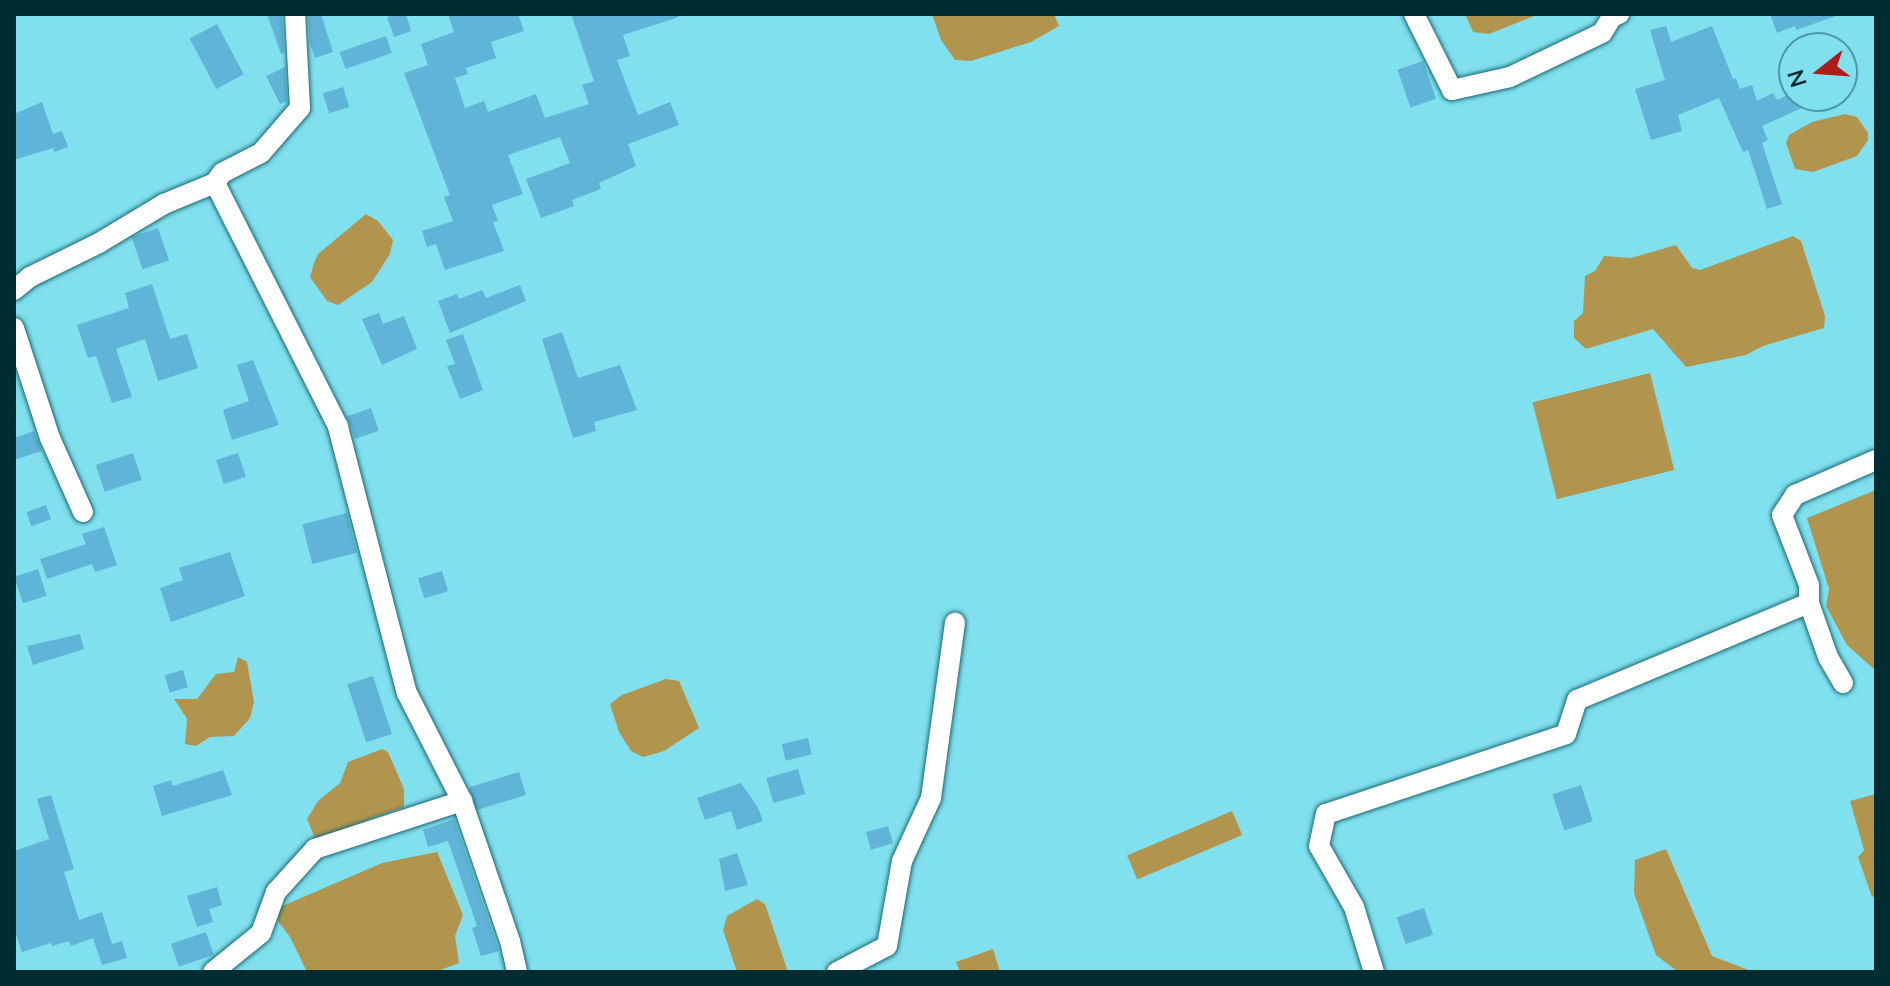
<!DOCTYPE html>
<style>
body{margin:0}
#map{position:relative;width:1890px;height:986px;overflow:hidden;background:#81e0ee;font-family:Lato,sans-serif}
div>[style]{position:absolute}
.water>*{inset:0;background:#b1954f;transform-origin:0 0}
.building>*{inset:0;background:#60b4d7;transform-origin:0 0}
.roads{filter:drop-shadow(0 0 2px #1a6873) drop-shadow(0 0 2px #1a6873)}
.minor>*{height:20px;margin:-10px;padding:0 10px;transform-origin:10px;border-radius:10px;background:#fff}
span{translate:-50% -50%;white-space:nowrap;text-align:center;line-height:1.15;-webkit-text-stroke:6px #81e0ee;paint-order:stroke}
.frame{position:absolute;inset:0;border:16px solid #002c32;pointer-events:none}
.north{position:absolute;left:1778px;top:32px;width:80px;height:80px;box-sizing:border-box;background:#81e0ee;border:2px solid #4d98a3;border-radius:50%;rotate:253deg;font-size:22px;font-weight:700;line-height:32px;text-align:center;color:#002c32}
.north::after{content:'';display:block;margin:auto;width:28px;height:36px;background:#ae1d19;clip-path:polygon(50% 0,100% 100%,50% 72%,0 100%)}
</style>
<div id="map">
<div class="water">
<div style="clip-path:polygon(932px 14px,1054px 14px,1059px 26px,1031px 42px,971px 61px,955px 60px,941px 40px)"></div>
<div style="clip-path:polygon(1465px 14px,1539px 14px,1489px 34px,1473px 32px)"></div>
<div style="clip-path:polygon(1845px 114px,1857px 117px,1868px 133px,1868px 140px,1857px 156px,1813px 172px,1795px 169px,1786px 143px,1789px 135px,1812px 122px)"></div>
<div style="clip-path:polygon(366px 214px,378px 221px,393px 240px,390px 254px,372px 282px,338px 305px,327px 301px,310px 277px,314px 263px,318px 254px)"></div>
<div style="clip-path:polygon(1793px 236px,1801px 241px,1825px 316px,1824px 328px,1763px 346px,1746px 355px,1686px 367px,1653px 329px,1586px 349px,1574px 338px,1574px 321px,1583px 313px,1585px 276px,1595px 271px,1604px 256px,1631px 258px,1676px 245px,1692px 268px,1700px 270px)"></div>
<div style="left:1650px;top:373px;width:100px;height:121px;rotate:76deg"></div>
<div style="clip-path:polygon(1876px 490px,1876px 669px,1875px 670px,1847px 645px,1826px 606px,1829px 589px,1807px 518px)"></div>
<div style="clip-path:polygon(238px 657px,247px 662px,254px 702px,250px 718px,234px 736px,210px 737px,196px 746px,185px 744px,187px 719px,174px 699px,197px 699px,216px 674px,234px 672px)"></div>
<div style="clip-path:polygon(666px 679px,679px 681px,699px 728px,664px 751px,643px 757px,631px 751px,619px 732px,610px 704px,622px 695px)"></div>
<div style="clip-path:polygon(382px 749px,388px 752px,404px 789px,404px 807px,315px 839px,307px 819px,318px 801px,340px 783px,348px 762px)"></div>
<div style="clip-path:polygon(1876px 794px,1876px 895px,1872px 897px,1858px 857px,1864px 850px,1850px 801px)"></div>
<div style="left:1232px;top:811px;width:26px;height:114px;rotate:67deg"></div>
<div style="clip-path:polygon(1666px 849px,1712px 956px,1754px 972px,1678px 972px,1656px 955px,1634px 893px,1635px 860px)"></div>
<div style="clip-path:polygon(437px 852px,463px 915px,455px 936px,459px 963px,435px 972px,307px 972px,290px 937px,278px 921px,278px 908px,382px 863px)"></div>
<div style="clip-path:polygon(757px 899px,765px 904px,788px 972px,737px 972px,723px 930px,727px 916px)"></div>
<div style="clip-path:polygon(993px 949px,1000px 972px,960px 972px,956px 962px)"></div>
</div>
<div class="building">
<div style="clip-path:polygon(267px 14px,282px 14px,284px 53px,281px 54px)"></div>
<div style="clip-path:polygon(308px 14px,321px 14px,333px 52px,315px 58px,310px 44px)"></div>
<div style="clip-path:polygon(396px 14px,406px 14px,411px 31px,394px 37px,387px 17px)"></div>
<div style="clip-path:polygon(448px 14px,518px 14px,524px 31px,491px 42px,496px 58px,466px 68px,468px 74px,455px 78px,465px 108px,484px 101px,488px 112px,536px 94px,545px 118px,589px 104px,582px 85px,594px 81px,571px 14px,678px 14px,679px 17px,623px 35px,630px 56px,617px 60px,638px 115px,670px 102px,679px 125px,628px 144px,636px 166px,599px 183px,601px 189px,572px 200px,574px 206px,541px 218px,526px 179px,570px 163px,560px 137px,508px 155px,523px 194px,492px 205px,498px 221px,493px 222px,504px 251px,445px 270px,436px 244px,427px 247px,422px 231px,453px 221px,444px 197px,450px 195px,404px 73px,428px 65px,421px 44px,454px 32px)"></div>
<div style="clip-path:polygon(1770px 14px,1836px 14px,1836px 16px,1796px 30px,1795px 26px,1777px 33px)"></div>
<div style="left:217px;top:24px;width:57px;height:31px;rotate:62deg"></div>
<div style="clip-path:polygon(1666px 26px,1671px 42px,1712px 26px,1733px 79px,1736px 78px,1740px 89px,1752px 85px,1757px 101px,1773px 93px,1777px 100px,1794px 92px,1794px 96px,1828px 96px,1762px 126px,1768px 140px,1762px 143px,1782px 204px,1767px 209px,1748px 150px,1743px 152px,1719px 98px,1678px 115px,1682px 131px,1651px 140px,1635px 89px,1665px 80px,1650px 30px)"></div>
<div style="left:386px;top:36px;width:18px;height:49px;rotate:71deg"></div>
<div style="left:1423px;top:61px;width:40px;height:27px;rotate:71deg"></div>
<div style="clip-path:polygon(285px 67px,287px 101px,280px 104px,266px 76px)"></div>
<div style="left:343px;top:87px;width:21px;height:21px;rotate:73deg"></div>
<div style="clip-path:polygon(42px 102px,53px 134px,62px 131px,68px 147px,54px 152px,53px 148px,14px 160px,14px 114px)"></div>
<div style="left:158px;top:228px;width:34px;height:28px;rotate:71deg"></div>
<div style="clip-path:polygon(152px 284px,170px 339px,187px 334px,198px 368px,158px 381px,145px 339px,116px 349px,132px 397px,112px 403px,96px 356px,88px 358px,77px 325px,129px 308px,125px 293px)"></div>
<div style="clip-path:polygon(520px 285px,526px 301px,450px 333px,438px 301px,457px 294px,459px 299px,482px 290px,486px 298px)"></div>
<div style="clip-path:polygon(379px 313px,383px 324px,404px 316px,417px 349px,382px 365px,362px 319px)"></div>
<div style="clip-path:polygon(562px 332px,578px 378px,620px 365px,637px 410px,594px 422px,596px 431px,573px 438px,542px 339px)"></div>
<div style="clip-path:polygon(463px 334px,483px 390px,460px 399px,447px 366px,455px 364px,446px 340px)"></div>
<div style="clip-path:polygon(253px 360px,279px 425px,232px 440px,223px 410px,249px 401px,237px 365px)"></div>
<div style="left:371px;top:408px;width:24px;height:25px;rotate:71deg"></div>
<div style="clip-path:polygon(34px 431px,42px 451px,14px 460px,14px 438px)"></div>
<div style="left:133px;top:453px;width:28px;height:39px;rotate:72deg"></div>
<div style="left:238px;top:453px;width:25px;height:23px;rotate:72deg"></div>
<div style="left:46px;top:505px;width:15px;height:21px;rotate:70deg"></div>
<div style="left:347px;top:513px;width:41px;height:46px;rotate:76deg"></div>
<div style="clip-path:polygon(104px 527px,117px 565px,95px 572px,92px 564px,47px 579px,40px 559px,86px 544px,82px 534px)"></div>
<div style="clip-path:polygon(230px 552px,245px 596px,171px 622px,160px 588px,183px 580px,179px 568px)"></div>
<div style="left:38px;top:569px;width:28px;height:25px;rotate:72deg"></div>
<div style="left:442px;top:571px;width:21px;height:25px;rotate:73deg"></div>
<div style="clip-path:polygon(80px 634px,84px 649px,33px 665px,27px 646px)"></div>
<div style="left:183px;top:670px;width:18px;height:19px;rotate:74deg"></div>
<div style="left:373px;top:676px;width:61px;height:27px;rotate:72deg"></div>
<div style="left:808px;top:738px;width:17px;height:27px;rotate:77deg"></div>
<div style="left:798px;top:769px;width:26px;height:33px;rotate:74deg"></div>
<div style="clip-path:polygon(223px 770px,232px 795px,162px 816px,153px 786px,171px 780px,173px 786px)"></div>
<div style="left:519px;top:772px;width:24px;height:52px;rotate:73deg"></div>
<div style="clip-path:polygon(741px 783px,758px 808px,763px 821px,737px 830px,731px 811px,705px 820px,697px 798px)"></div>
<div style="left:1581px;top:785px;width:38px;height:30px;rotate:72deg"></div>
<div style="clip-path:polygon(51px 795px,74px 869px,64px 872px,79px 920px,102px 912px,112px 944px,122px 941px,127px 958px,102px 965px,93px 938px,71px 946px,69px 941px,52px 946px,51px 943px,22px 952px,14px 928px,14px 851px,49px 839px,37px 799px)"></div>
<div style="clip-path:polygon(454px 819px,499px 951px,481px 956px,472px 928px,477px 926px,448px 841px,428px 847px,423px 830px)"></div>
<div style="left:888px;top:826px;width:18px;height:23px;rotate:74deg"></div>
<div style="clip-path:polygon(737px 853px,748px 885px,725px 891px,719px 859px)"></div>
<div style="clip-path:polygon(217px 887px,222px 905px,209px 909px,213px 922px,197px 927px,187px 896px)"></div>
<div style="left:1424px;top:908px;width:28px;height:29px;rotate:71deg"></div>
<div style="left:206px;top:932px;width:24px;height:37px;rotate:71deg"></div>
</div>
<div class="roads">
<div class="minor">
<div style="left:1414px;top:14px;width:85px;rotate:63.4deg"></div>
<div style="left:1452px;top:90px;width:59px;rotate:-12.6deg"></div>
<div style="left:1510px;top:77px;width:102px;rotate:-25.6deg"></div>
<div style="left:1602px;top:33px;width:19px;rotate:-58deg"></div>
<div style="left:1612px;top:17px;width:8px;rotate:-23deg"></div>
<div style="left:215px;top:183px;width:273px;rotate:63.2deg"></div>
<div style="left:338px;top:427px;width:275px;rotate:75.5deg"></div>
<div style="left:407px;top:693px;width:121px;rotate:63deg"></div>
<div style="left:462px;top:801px;width:148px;rotate:71.1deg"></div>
<div style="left:510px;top:941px;width:32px;rotate:77deg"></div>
<div style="left:14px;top:290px;width:21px;rotate:-39deg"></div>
<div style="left:30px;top:277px;width:77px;rotate:-26.2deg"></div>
<div style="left:99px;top:243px;width:76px;rotate:-31deg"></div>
<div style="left:164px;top:204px;width:55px;rotate:-22.4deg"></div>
<div style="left:215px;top:183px;width:12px;rotate:-55deg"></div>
<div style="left:222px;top:173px;width:44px;rotate:-27.1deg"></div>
<div style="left:261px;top:153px;width:60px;rotate:-49.1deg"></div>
<div style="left:300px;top:108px;width:94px;rotate:-93deg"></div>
<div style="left:14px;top:328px;width:116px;rotate:71.9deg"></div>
<div style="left:50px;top:438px;width:81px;rotate:66deg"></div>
<div style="left:1809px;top:603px;width:18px;rotate:-90deg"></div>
<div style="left:1809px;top:585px;width:75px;rotate:-111.1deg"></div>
<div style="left:1782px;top:515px;width:24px;rotate:-57deg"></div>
<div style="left:1795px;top:495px;width:88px;rotate:-23.4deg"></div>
<div style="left:213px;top:972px;width:62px;rotate:-39.1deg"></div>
<div style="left:261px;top:933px;width:44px;rotate:-69.9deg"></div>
<div style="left:276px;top:892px;width:58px;rotate:-47.8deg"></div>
<div style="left:315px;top:849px;width:155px;rotate:-18.1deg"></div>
<div style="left:837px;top:972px;width:56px;rotate:-27.5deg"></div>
<div style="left:887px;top:946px;width:86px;rotate:-80deg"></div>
<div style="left:902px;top:861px;width:69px;rotate:-65.3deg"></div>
<div style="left:931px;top:798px;width:177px;rotate:-82.2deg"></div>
<div style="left:1374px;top:972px;width:68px;rotate:-107.1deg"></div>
<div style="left:1354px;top:907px;width:70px;rotate:-119.8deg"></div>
<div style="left:1319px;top:846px;width:33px;rotate:-78deg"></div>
<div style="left:1326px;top:814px;width:253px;rotate:-18.4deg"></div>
<div style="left:1566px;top:734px;width:36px;rotate:-72deg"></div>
<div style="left:1577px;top:700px;width:251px;rotate:-22.7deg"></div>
<div style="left:1809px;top:603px;width:57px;rotate:70.6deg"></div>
<div style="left:1828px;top:657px;width:30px;rotate:60deg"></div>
</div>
</div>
<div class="frame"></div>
<div class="north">N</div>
</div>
